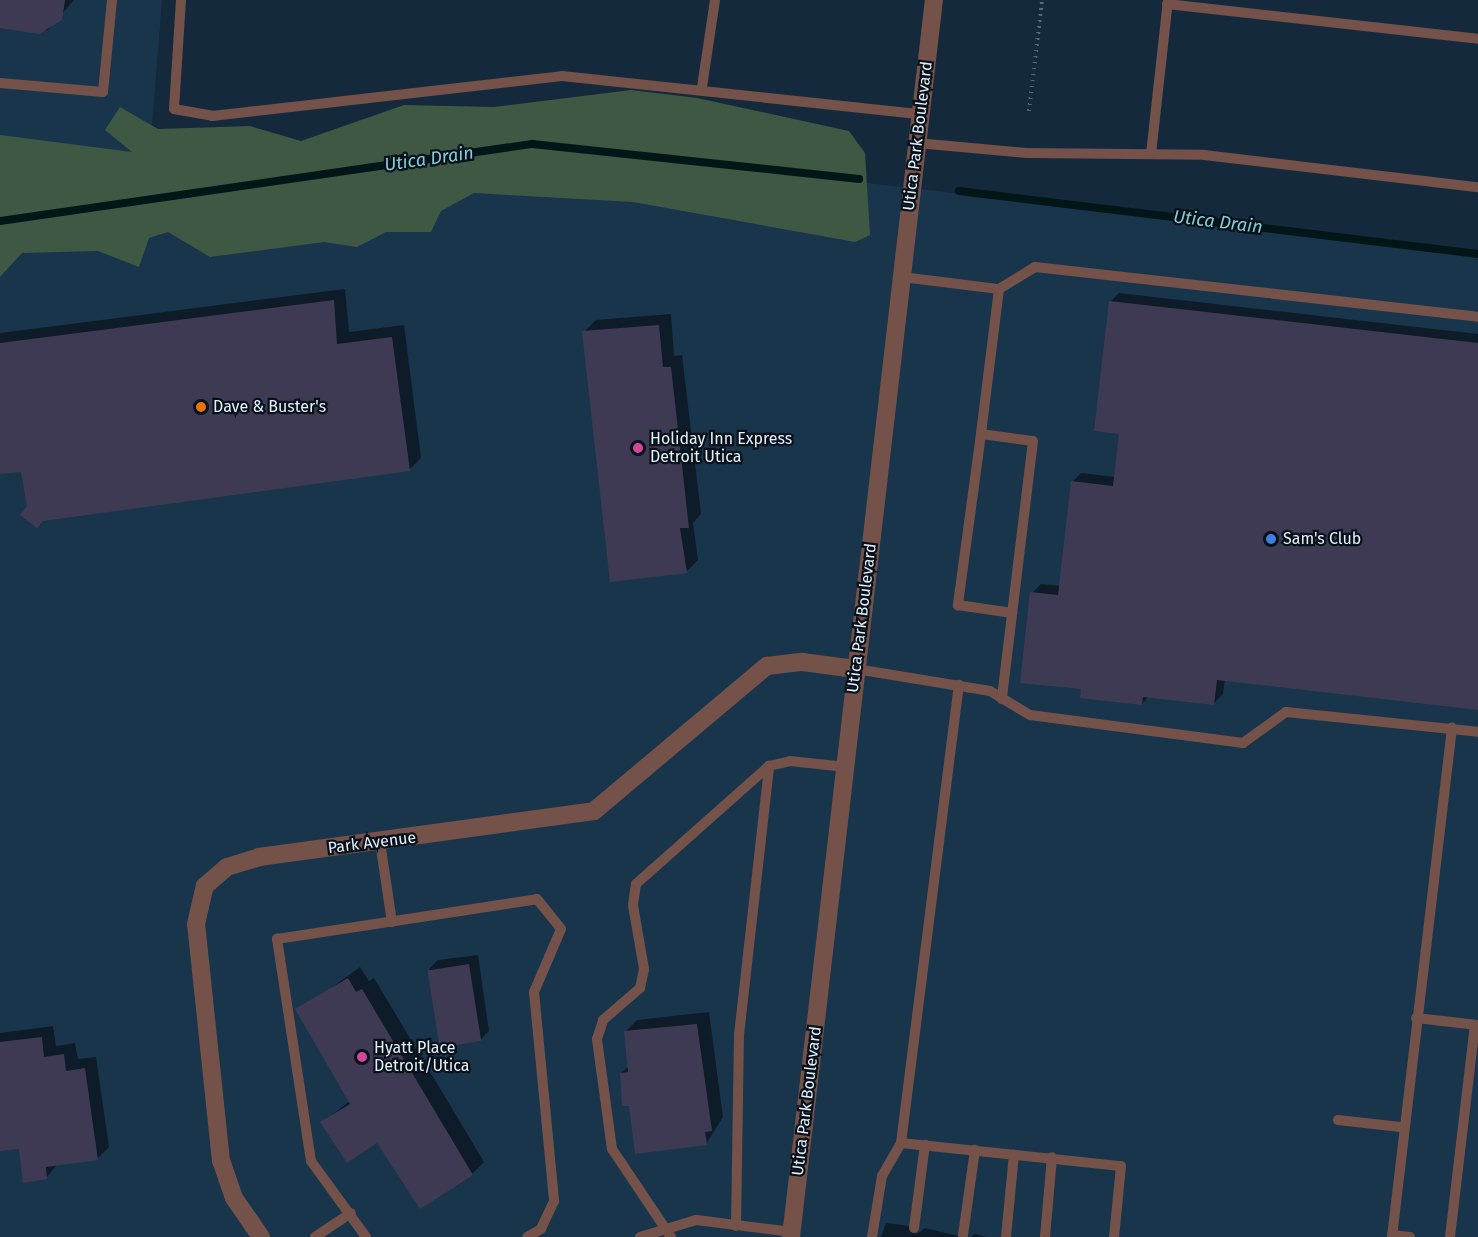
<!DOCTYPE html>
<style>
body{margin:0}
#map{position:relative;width:1478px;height:1237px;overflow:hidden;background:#14293b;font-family:"Fira Sans",sans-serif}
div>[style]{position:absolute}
.built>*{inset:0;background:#19354b}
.forest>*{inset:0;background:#3e5844}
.shadow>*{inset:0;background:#0007}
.stream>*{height:8px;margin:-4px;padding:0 4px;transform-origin:4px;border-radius:4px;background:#021618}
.building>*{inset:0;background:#3f3a53;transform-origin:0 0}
.path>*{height:4px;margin-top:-2px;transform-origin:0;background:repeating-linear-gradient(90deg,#556878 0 1.5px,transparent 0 6px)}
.service>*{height:10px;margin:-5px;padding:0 5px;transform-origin:5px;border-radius:5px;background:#745249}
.minor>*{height:18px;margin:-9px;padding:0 9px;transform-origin:9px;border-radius:9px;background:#745249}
.dots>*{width:16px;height:16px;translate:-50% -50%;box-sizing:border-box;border:3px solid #081119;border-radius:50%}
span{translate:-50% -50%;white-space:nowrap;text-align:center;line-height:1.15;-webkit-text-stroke:4.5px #081119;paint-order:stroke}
.street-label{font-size:16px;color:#e4f1fd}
.poi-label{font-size:16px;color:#e4f1fd}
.left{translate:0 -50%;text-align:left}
.water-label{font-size:18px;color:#84d0d9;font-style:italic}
</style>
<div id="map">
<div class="built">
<div style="clip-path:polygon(0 0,162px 0,146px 199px,532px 144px,1478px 254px,1478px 1237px,0 1237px)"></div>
</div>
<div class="forest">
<div style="clip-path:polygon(631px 90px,697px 98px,849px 131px,865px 153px,870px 235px,855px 242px,633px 202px,474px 193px,441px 211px,431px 232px,386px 232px,357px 247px,324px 242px,210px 257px,168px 232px,149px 238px,139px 267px,98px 251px,22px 253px,0 277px,0 135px,132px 152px,105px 130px,120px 107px,158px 129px,250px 126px,301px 141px,404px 105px,494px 107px)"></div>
</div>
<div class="shadow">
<div style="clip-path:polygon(0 0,74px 0,48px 30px,0 26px)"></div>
<div style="clip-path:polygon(345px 289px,349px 332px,404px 325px,421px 458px,409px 470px,29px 506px,22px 470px,0 473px,0 333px)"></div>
<div style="clip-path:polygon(1119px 293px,1478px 334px,1478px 708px,1225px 679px,1223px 694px,1214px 703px,1149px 696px,1142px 704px,1083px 688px,1032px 593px,1041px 584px,1061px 586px,1072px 482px,1081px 473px,1116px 477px,1121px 432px,1110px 302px)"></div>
<div style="clip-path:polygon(671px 314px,674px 356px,682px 355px,701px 514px,693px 523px,698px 560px,686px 572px,584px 332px,596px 320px)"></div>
<div style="clip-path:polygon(478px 955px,489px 1031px,480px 1040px,429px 969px,438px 960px)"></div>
<div style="clip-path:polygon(360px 967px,369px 981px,374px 978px,484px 1162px,472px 1174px,322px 1122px,350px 1101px,298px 1012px)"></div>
<div style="clip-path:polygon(709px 1012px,723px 1117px,706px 1144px,630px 1105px,621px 1073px,629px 1066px,625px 1032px,637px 1020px)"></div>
<div style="clip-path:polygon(53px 1026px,56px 1046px,75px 1043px,78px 1059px,96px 1057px,109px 1147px,97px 1159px,58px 1164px,46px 1178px,20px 1147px,0 1150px,0 1033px)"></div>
<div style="clip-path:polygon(886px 1223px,909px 1226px,917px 1234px,925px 1228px,962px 1237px,881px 1237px)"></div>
<div style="clip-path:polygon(974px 1234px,987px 1237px,971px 1237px)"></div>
</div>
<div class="stream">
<div style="left:959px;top:191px;width:523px;rotate:6.92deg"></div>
<div style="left:0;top:221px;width:538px;rotate:-8.24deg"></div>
<div style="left:532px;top:144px;width:329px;rotate:6.1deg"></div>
</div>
<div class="building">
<div style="clip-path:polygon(0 0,65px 0,62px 20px,39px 34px,0 28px)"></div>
<div style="clip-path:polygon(334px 300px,337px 344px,392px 337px,410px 471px,43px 521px,37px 528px,20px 515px,27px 506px,21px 472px,0 474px,0 343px)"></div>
<div style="clip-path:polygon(1109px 301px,1478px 343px,1478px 710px,1217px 680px,1214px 705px,1143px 697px,1142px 705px,1080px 698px,1081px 689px,1020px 683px,1030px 592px,1058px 595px,1071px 481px,1113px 486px,1119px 434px,1094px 431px)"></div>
<div style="clip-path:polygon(659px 325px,663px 367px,671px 367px,689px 528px,680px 528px,687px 573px,610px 582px,582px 331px)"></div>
<div style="left:469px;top:964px;width:78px;height:42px;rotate:81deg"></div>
<div style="clip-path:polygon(348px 978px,356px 992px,362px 989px,473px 1175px,420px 1209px,377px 1143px,347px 1163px,320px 1122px,350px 1104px,295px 1009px)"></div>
<div style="clip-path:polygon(697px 1024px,712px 1131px,705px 1132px,707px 1145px,635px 1154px,629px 1106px,622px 1106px,620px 1073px,628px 1072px,624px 1031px)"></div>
<div style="clip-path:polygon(42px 1037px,44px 1057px,64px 1054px,66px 1071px,85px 1068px,98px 1160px,46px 1167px,47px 1179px,23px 1183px,19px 1149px,0 1151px,0 1042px)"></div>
</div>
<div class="path">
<div style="left:1029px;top:111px;width:112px;rotate:-83.3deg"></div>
</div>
<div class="service">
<div style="left:181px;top:0;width:109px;rotate:93.7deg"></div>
<div style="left:174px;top:109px;width:39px;rotate:10deg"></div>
<div style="left:212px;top:116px;width:352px;rotate:-6.5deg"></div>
<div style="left:562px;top:76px;width:360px;rotate:6.1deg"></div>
<div style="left:1167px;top:4px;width:313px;rotate:6.4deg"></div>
<div style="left:0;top:83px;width:103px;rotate:5deg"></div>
<div style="left:103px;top:92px;width:92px;rotate:-84.4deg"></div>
<div style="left:702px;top:87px;width:88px;rotate:-81.5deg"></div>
<div style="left:917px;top:143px;width:110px;rotate:5.2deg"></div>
<div style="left:1027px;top:153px;width:177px;rotate:0.6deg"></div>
<div style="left:1204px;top:155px;width:276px;rotate:6.7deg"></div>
<div style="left:1151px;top:154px;width:155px;rotate:-83.7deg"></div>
<div style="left:902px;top:277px;width:98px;rotate:7.1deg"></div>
<div style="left:999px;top:289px;width:146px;rotate:97.1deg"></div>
<div style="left:981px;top:434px;width:52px;rotate:7.7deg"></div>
<div style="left:1033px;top:441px;width:260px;rotate:96.9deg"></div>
<div style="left:999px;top:289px;width:42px;rotate:-31.4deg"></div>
<div style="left:1035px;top:267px;width:446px;rotate:6.4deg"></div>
<div style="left:981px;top:434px;width:173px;rotate:97.7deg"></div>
<div style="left:958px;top:605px;width:55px;rotate:8.4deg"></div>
<div style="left:856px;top:669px;width:136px;rotate:9.3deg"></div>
<div style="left:990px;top:691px;width:47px;rotate:31deg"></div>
<div style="left:1030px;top:715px;width:215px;rotate:7.5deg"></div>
<div style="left:1243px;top:743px;width:53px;rotate:-35.8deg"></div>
<div style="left:1286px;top:712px;width:193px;rotate:5.9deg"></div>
<div style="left:380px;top:842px;width:81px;rotate:81.5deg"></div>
<div style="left:1416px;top:1018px;width:62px;rotate:6.4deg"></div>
<div style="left:1338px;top:1120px;width:63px;rotate:6.3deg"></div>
<div style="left:901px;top:1143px;width:221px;rotate:6deg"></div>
<div style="left:1121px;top:1166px;width:71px;rotate:95.6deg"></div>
<div style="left:736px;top:1226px;width:191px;rotate:-89.1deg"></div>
<div style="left:739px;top:1035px;width:271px;rotate:-83.6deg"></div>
<div style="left:914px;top:1228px;width:84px;rotate:-82.5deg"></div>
<div style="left:963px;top:1235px;width:86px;rotate:-82deg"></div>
<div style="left:1392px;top:1235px;width:18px;rotate:6deg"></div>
<div style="left:315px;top:1237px;width:43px;rotate:-33.7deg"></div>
<div style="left:366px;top:1237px;width:94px;rotate:-125.9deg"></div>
<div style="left:311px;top:1161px;width:225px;rotate:-98.7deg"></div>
<div style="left:277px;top:939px;width:263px;rotate:-8.7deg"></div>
<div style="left:537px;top:899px;width:38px;rotate:51deg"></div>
<div style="left:561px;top:929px;width:69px;rotate:113.2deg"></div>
<div style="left:534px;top:992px;width:210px;rotate:84.5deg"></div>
<div style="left:554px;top:1201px;width:31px;rotate:115deg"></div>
<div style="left:541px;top:1229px;width:16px;rotate:150deg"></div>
<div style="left:640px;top:1237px;width:59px;rotate:-16.9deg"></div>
<div style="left:696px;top:1220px;width:97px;rotate:7.1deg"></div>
<div style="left:671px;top:1237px;width:106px;rotate:-123.8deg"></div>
<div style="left:612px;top:1149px;width:111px;rotate:-97.8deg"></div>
<div style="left:597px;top:1039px;width:20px;rotate:-72deg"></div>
<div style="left:603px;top:1020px;width:49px;rotate:-40.9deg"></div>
<div style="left:640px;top:988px;width:19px;rotate:-78deg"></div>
<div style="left:644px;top:969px;width:65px;rotate:-99.8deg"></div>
<div style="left:633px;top:905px;width:21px;rotate:-82deg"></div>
<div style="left:636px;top:884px;width:178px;rotate:-41.6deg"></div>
<div style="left:769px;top:766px;width:22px;rotate:-13deg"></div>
<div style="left:790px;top:761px;width:56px;rotate:6.1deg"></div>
<div style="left:872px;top:1237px;width:62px;rotate:-80.7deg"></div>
<div style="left:882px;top:1176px;width:38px;rotate:-60deg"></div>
<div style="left:901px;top:1143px;width:462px;rotate:-82.8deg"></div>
<div style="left:1006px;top:1237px;width:83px;rotate:-84.5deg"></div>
<div style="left:1045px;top:1237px;width:80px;rotate:-85deg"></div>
<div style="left:1392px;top:1237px;width:513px;rotate:-83.28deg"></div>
<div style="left:1450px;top:1237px;width:213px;rotate:-83.3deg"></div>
</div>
<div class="minor">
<div style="left:261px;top:1237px;width:47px;rotate:-124.7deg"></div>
<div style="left:234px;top:1198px;width:39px;rotate:-109deg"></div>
<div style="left:221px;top:1161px;width:238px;rotate:-96deg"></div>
<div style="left:196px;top:924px;width:39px;rotate:-77deg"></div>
<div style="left:205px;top:886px;width:29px;rotate:-41deg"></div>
<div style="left:227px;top:867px;width:34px;rotate:-17deg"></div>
<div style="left:259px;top:857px;width:338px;rotate:-7.8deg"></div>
<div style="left:594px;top:811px;width:226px;rotate:-40deg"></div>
<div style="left:767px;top:666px;width:35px;rotate:-7deg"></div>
<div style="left:802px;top:662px;width:54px;rotate:7.4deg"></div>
<div style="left:791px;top:1237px;width:1245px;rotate:-83.41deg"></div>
</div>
<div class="dots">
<div style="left:201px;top:407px;background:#e8710a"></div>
<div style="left:638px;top:448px;background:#d1479c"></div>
<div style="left:1271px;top:539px;background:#3f7fe0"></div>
<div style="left:362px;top:1057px;background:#d1479c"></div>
</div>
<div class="street-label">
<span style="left:918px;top:136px;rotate:-83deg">Utica Park Boulevard</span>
<span style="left:862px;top:618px;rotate:-83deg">Utica Park Boulevard</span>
<span style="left:372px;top:843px;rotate:-7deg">Park Avenue</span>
<span style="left:807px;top:1101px;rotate:-83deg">Utica Park Boulevard</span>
</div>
<div class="poi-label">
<span class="left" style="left:213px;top:407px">Dave &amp; Buster's</span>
<span class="left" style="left:650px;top:448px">Holiday Inn Express<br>Detroit Utica</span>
<span class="left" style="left:1283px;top:539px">Sam's Club</span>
<span class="left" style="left:374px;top:1057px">Hyatt Place<br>Detroit/Utica</span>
</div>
<div class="water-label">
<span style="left:429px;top:159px;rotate:-8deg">Utica Drain</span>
<span style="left:1218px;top:222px;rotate:7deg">Utica Drain</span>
</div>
</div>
